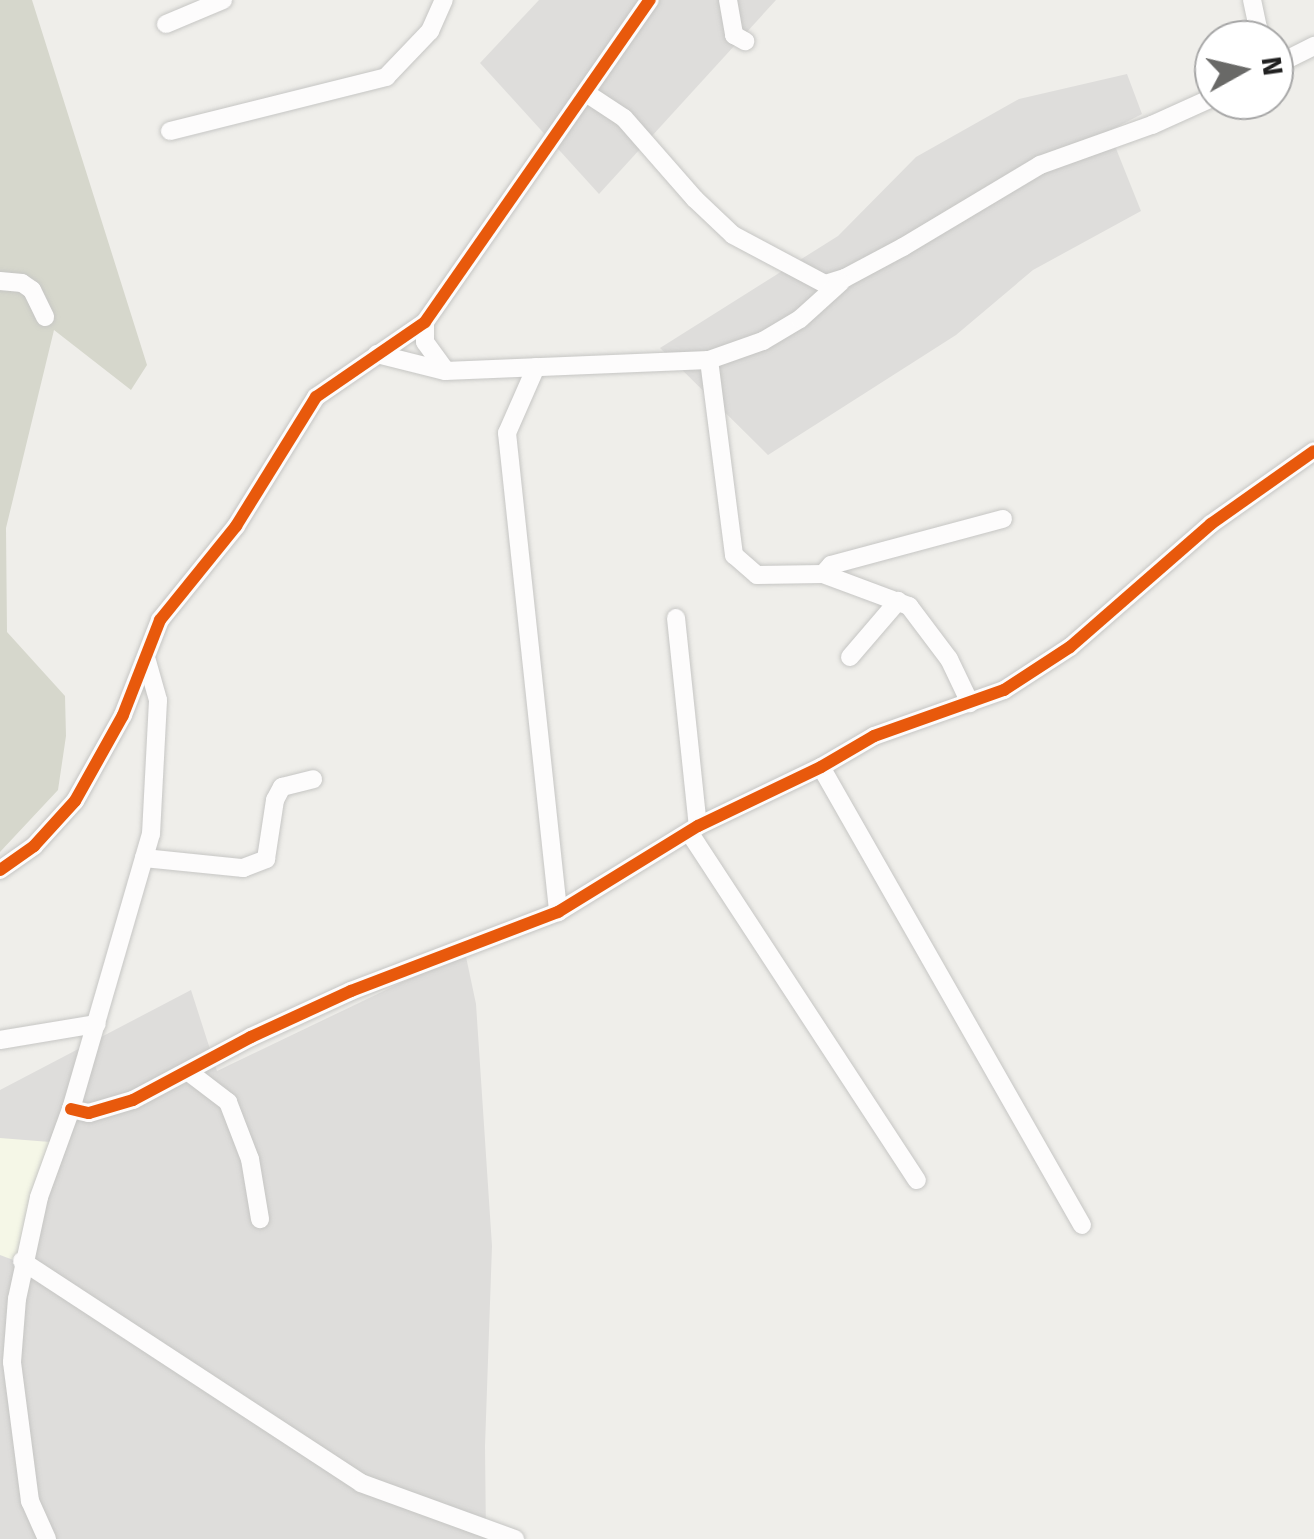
<!DOCTYPE html>
<style>
body{margin:0}
#map{position:relative;width:1314px;height:1539px;overflow:hidden;background:#efeeea;font-family:"Fira Sans",sans-serif}
div>[style]{position:absolute}
.residential>*{inset:0;background:#dedddb}
.education>*{inset:0;background:#f5f7e7}
.construction>*{inset:0;background:#d6d7cc}
.roads{filter:drop-shadow(0 0 2px #c6c6c4) drop-shadow(0 0 2px #c6c6c4)}
.minor>*{height:18px;margin:-9px;padding:0 9px;transform-origin:9px;border-radius:9px;background:#fdfcfc}
.cycleway>*{height:12px;margin:-6px;padding:0 6px;transform-origin:6px;border-radius:6px;background:#e8590c}
span{translate:-50% -50%;white-space:nowrap;text-align:center;line-height:1.15;-webkit-text-stroke:10px #fff;paint-order:stroke}
.north{position:absolute;left:1194px;top:20px;width:100px;height:100px;box-sizing:border-box;background:#fff;border:2px solid #a6a6a6;border-radius:50%;rotate:82deg;font-size:28px;font-weight:700;line-height:40px;text-align:center;color:#212121}
.north::after{content:'';display:block;margin:auto;width:35px;height:45px;background:#696967;clip-path:polygon(50% 0,100% 100%,50% 72%,0 100%)}
</style>
<div id="map">
<div class="residential">
<div style="clip-path:polygon(539px 0,776px 0,599px 194px,480px 63px)"></div>
<div style="clip-path:polygon(1127px 74px,1142px 114px,1109px 131px,1141px 211px,1033px 270px,956px 335px,768px 455px,660px 348px,838px 236px,916px 157px,1019px 99px)"></div>
<div style="clip-path:polygon(465px 952px,476px 1004px,492px 1246px,485px 1446px,486px 1539px,0 1539px,0 1090px,191px 990px,217px 1071px)"></div>
</div>
<div class="education">
<div style="clip-path:polygon(0 1138px,50px 1142px,16px 1261px,0 1255px)"></div>
</div>
<div class="construction">
<div style="clip-path:polygon(0 0,32px 0,147px 365px,131px 390px,54px 330px,6px 528px,7px 632px,65px 696px,66px 736px,58px 790px,0 852px)"></div>
</div>
<div class="roads">
<div class="minor">
<div style="left:728px;top:0;width:36px;rotate:80deg"></div>
<div style="left:734px;top:35px;width:13px;rotate:29deg"></div>
<div style="left:166px;top:24px;width:62px;rotate:-22.8deg"></div>
<div style="left:1248px;top:40px;width:16px;rotate:-50deg"></div>
<div style="left:1258px;top:28px;width:29px;rotate:-102deg"></div>
<div style="left:1274px;top:66px;width:45px;rotate:-26.6deg"></div>
<div style="left:586px;top:93px;width:45px;rotate:33.3deg"></div>
<div style="left:624px;top:118px;width:108px;rotate:48.8deg"></div>
<div style="left:695px;top:199px;width:52px;rotate:43.5deg"></div>
<div style="left:733px;top:235px;width:104px;rotate:28deg"></div>
<div style="left:825px;top:284px;width:21px;rotate:-17deg"></div>
<div style="left:845px;top:278px;width:66px;rotate:-28.1deg"></div>
<div style="left:903px;top:247px;width:160px;rotate:-30.9deg"></div>
<div style="left:1040px;top:165px;width:119px;rotate:-19.7deg"></div>
<div style="left:1152px;top:125px;width:68px;rotate:-24.3deg"></div>
<div style="left:170px;top:131px;width:223px;rotate:-14deg"></div>
<div style="left:386px;top:77px;width:64px;rotate:-46.3deg"></div>
<div style="left:430px;top:31px;width:34px;rotate:-66deg"></div>
<div style="left:0;top:281px;width:22px;rotate:5deg"></div>
<div style="left:22px;top:283px;width:12px;rotate:35deg"></div>
<div style="left:32px;top:290px;width:30px;rotate:64deg"></div>
<div style="left:425px;top:322px;width:20px;rotate:90deg"></div>
<div style="left:425px;top:342px;width:34px;rotate:54deg"></div>
<div style="left:377px;top:354px;width:70px;rotate:14deg"></div>
<div style="left:445px;top:371px;width:264px;rotate:-2.4deg"></div>
<div style="left:709px;top:360px;width:57px;rotate:-19.4deg"></div>
<div style="left:763px;top:341px;width:43px;rotate:-30.7deg"></div>
<div style="left:800px;top:319px;width:55px;rotate:-42.1deg"></div>
<div style="left:709px;top:360px;width:197px;rotate:82.7deg"></div>
<div style="left:734px;top:555px;width:30px;rotate:41deg"></div>
<div style="left:757px;top:575px;width:66px;rotate:-0.9deg"></div>
<div style="left:823px;top:574px;width:92px;rotate:20.4deg"></div>
<div style="left:909px;top:606px;width:66px;rotate:53deg"></div>
<div style="left:949px;top:659px;width:49px;rotate:64.5deg"></div>
<div style="left:536px;top:367px;width:72px;rotate:113.7deg"></div>
<div style="left:507px;top:433px;width:482px;rotate:83.9deg"></div>
<div style="left:823px;top:574px;width:12px;rotate:-48deg"></div>
<div style="left:831px;top:565px;width:178px;rotate:-15deg"></div>
<div style="left:676px;top:618px;width:209px;rotate:84deg"></div>
<div style="left:850px;top:657px;width:74px;rotate:-49.4deg"></div>
<div style="left:821px;top:767px;width:527px;rotate:60.32deg"></div>
<div style="left:689px;top:832px;width:416px;rotate:56.8deg"></div>
<div style="left:144px;top:858px;width:100px;rotate:5.8deg"></div>
<div style="left:243px;top:868px;width:25px;rotate:-21deg"></div>
<div style="left:266px;top:859px;width:60px;rotate:-81.3deg"></div>
<div style="left:275px;top:800px;width:15px;rotate:-62deg"></div>
<div style="left:282px;top:787px;width:32px;rotate:-14deg"></div>
<div style="left:0;top:870px;width:42px;rotate:-35.2deg"></div>
<div style="left:34px;top:846px;width:61px;rotate:-47.7deg"></div>
<div style="left:75px;top:801px;width:98px;rotate:-60.8deg"></div>
<div style="left:123px;top:715px;width:102px;rotate:-68.7deg"></div>
<div style="left:160px;top:620px;width:121px;rotate:-51deg"></div>
<div style="left:236px;top:526px;width:152px;rotate:-58.2deg"></div>
<div style="left:316px;top:397px;width:132px;rotate:-34.5deg"></div>
<div style="left:425px;top:322px;width:393px;rotate:-55.1deg"></div>
<div style="left:0;top:1040px;width:98px;rotate:-9.4deg"></div>
<div style="left:190px;top:1073px;width:48px;rotate:37.3deg"></div>
<div style="left:228px;top:1102px;width:61px;rotate:68.9deg"></div>
<div style="left:250px;top:1159px;width:61px;rotate:80.5deg"></div>
<div style="left:71px;top:1109px;width:18px;rotate:13deg"></div>
<div style="left:89px;top:1113px;width:46px;rotate:-16.5deg"></div>
<div style="left:133px;top:1100px;width:134px;rotate:-28.1deg"></div>
<div style="left:251px;top:1037px;width:110px;rotate:-24.7deg"></div>
<div style="left:351px;top:991px;width:222px;rotate:-20.9deg"></div>
<div style="left:558px;top:912px;width:164px;rotate:-31.6deg"></div>
<div style="left:698px;top:826px;width:136px;rotate:-25.6deg"></div>
<div style="left:821px;top:767px;width:61px;rotate:-30.3deg"></div>
<div style="left:874px;top:736px;width:138px;rotate:-19.5deg"></div>
<div style="left:1004px;top:690px;width:79px;rotate:-33.1deg"></div>
<div style="left:1070px;top:647px;width:187px;rotate:-41.1deg"></div>
<div style="left:1211px;top:524px;width:126px;rotate:-35.3deg"></div>
<div style="left:22px;top:1261px;width:405px;rotate:33.2deg"></div>
<div style="left:361px;top:1483px;width:164px;rotate:20deg"></div>
<div style="left:47px;top:1539px;width:42px;rotate:-114.1deg"></div>
<div style="left:30px;top:1501px;width:140px;rotate:-97.4deg"></div>
<div style="left:12px;top:1362px;width:63px;rotate:-85.5deg"></div>
<div style="left:17px;top:1299px;width:104px;rotate:-77.8deg"></div>
<div style="left:39px;top:1197px;width:94px;rotate:-70deg"></div>
<div style="left:71px;top:1109px;width:286px;rotate:-73.8deg"></div>
<div style="left:151px;top:834px;width:134px;rotate:-87deg"></div>
<div style="left:158px;top:700px;width:41px;rotate:-105.8deg"></div>
</div>
</div>
<div class="cycleway">
<div style="left:0;top:870px;width:42px;rotate:-35.2deg"></div>
<div style="left:34px;top:846px;width:61px;rotate:-47.7deg"></div>
<div style="left:75px;top:801px;width:98px;rotate:-60.8deg"></div>
<div style="left:123px;top:715px;width:102px;rotate:-68.7deg"></div>
<div style="left:160px;top:620px;width:121px;rotate:-51deg"></div>
<div style="left:236px;top:526px;width:152px;rotate:-58.2deg"></div>
<div style="left:316px;top:397px;width:132px;rotate:-34.5deg"></div>
<div style="left:425px;top:322px;width:393px;rotate:-55.1deg"></div>
<div style="left:71px;top:1109px;width:18px;rotate:13deg"></div>
<div style="left:89px;top:1113px;width:46px;rotate:-16.5deg"></div>
<div style="left:133px;top:1100px;width:134px;rotate:-28.1deg"></div>
<div style="left:251px;top:1037px;width:110px;rotate:-24.7deg"></div>
<div style="left:351px;top:991px;width:222px;rotate:-20.9deg"></div>
<div style="left:558px;top:912px;width:164px;rotate:-31.6deg"></div>
<div style="left:698px;top:826px;width:136px;rotate:-25.6deg"></div>
<div style="left:821px;top:767px;width:61px;rotate:-30.3deg"></div>
<div style="left:874px;top:736px;width:138px;rotate:-19.5deg"></div>
<div style="left:1004px;top:690px;width:79px;rotate:-33.1deg"></div>
<div style="left:1070px;top:647px;width:187px;rotate:-41.1deg"></div>
<div style="left:1211px;top:524px;width:126px;rotate:-35.3deg"></div>
</div>
<div class="north">N</div>
</div>
